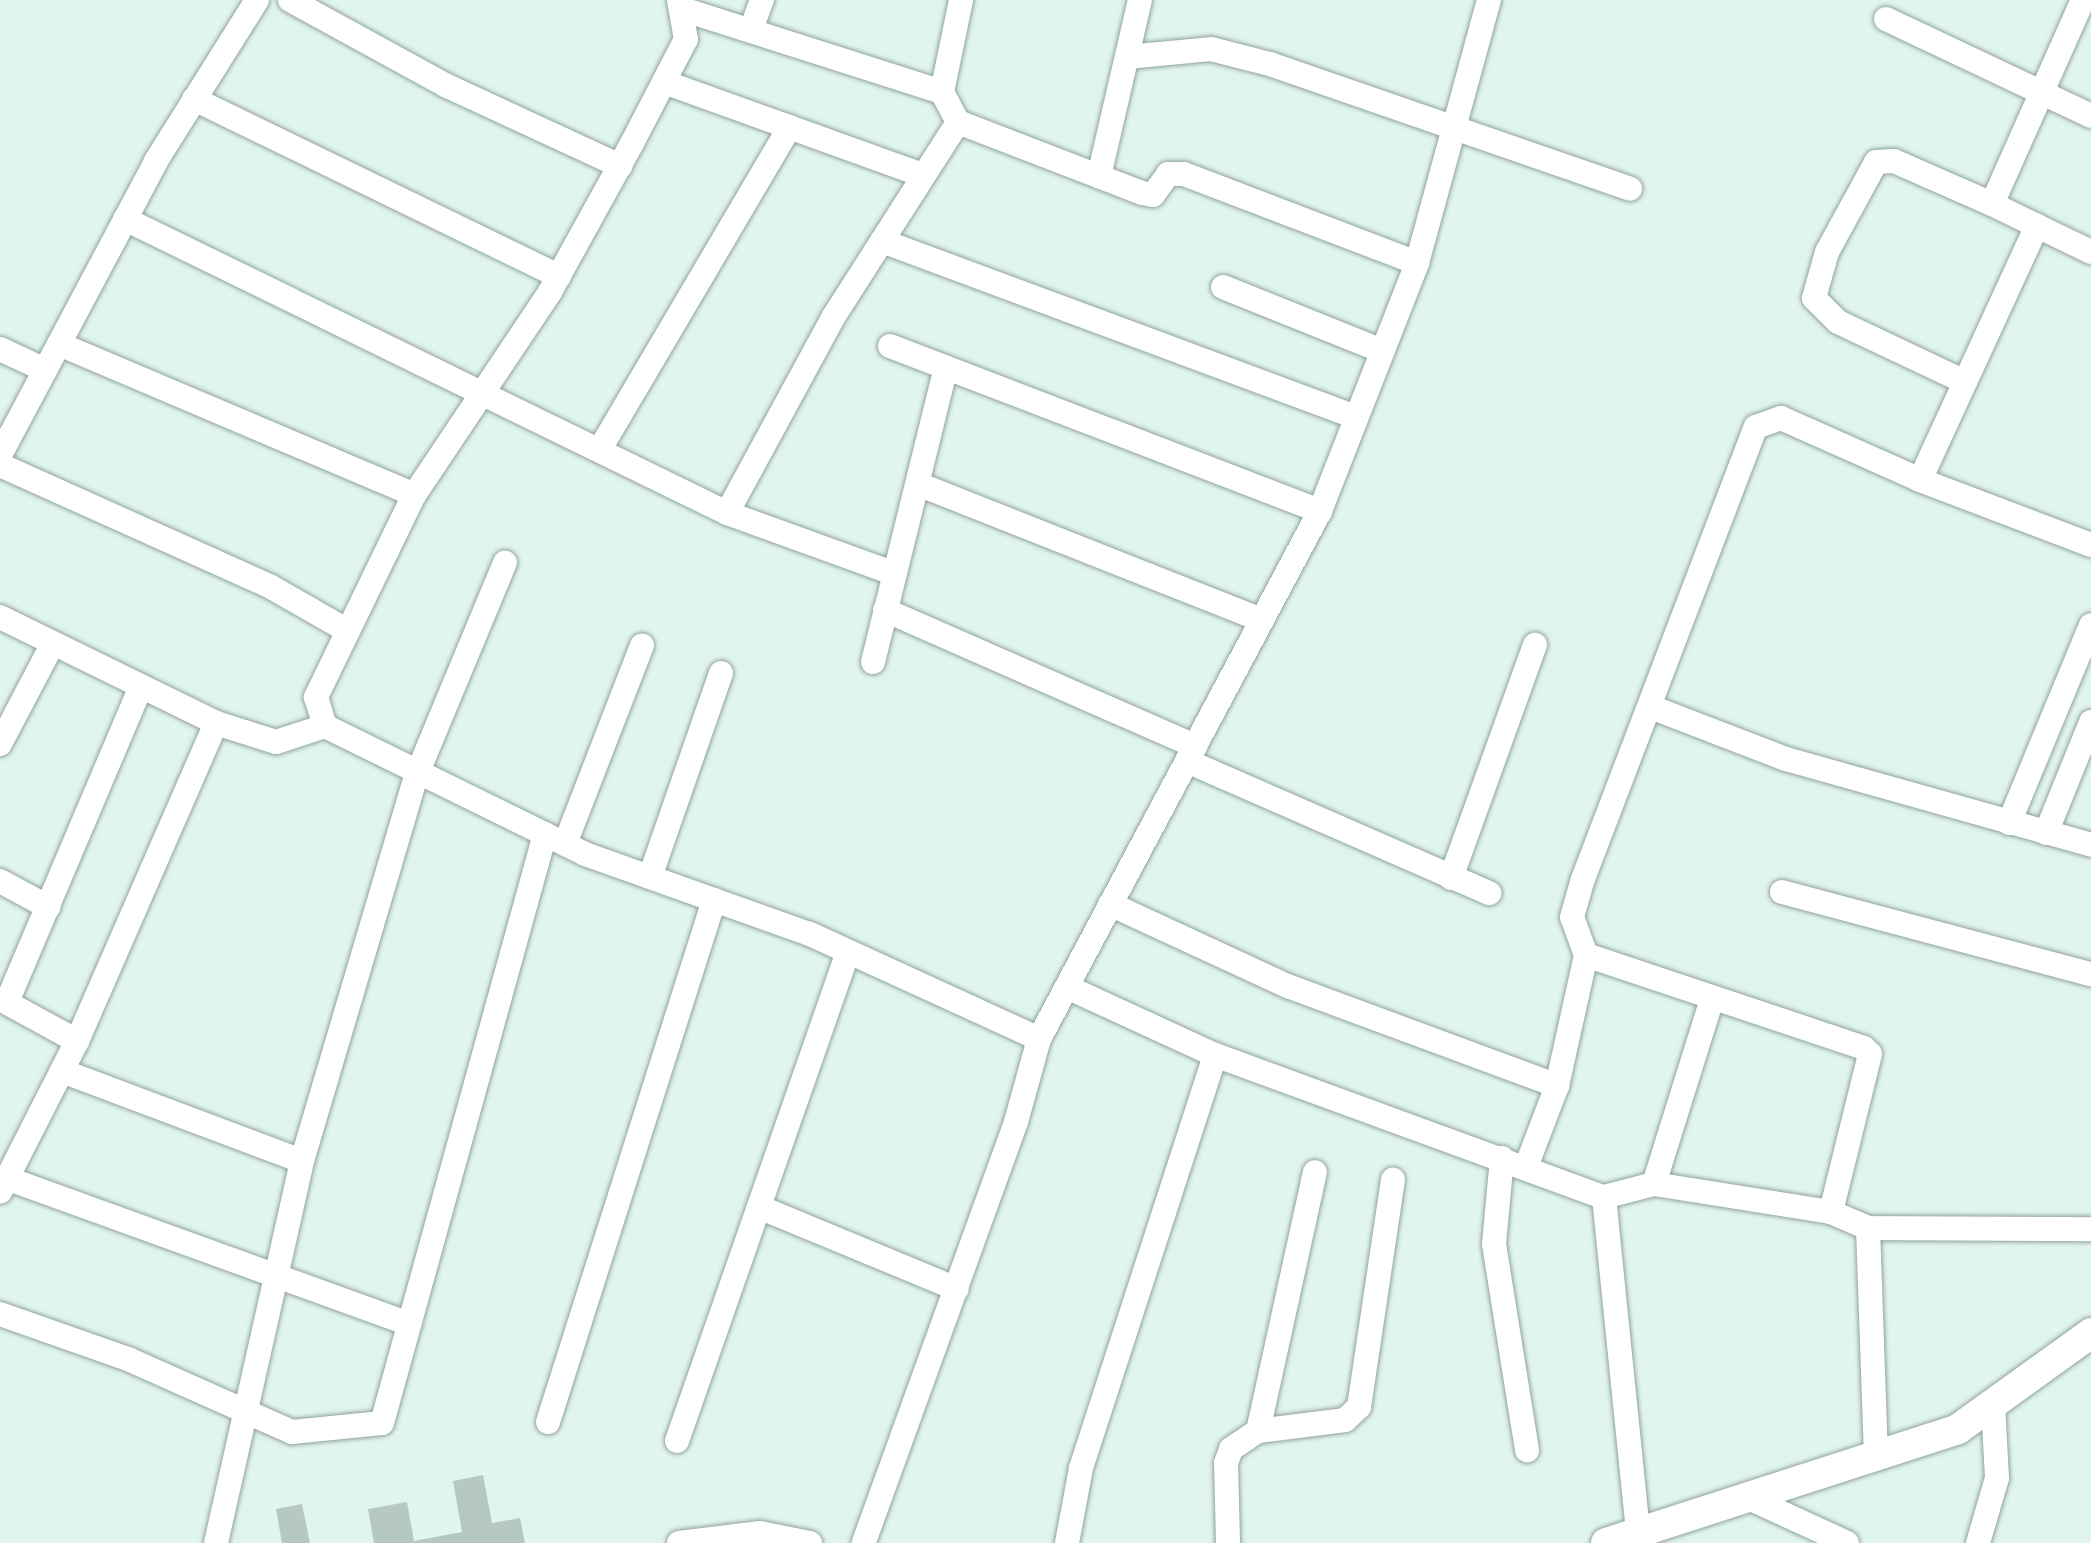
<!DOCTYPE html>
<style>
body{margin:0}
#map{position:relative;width:2091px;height:1543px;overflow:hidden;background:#e1f5ef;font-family:Figtree,sans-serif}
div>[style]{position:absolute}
.building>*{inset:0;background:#b5c8c2}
.roads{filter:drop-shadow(0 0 2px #90a39d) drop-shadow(0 0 2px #90a39d)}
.minor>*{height:24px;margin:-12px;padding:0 12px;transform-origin:12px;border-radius:12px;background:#fff}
.major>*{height:30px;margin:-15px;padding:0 15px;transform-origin:15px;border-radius:15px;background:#fff}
span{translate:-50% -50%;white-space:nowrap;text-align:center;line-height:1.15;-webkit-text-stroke:6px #e1f5ef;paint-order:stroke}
</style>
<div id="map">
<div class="building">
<div style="clip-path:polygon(483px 1475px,492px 1523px,520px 1518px,525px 1543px,374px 1543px,368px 1509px,407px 1502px,414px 1541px,462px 1532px,453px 1481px)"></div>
<div style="clip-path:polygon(302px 1504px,310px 1543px,282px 1543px,276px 1509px)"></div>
</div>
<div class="roads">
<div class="minor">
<div style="left:290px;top:0;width:179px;rotate:28.7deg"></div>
<div style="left:447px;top:86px;width:191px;rotate:24.8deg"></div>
<div style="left:679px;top:0;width:40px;rotate:80deg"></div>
<div style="left:686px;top:39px;width:119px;rotate:117.4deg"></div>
<div style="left:631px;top:145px;width:168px;rotate:118.9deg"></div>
<div style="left:550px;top:292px;width:244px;rotate:123.8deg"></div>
<div style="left:414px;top:495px;width:225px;rotate:115.9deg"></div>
<div style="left:316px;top:697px;width:30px;rotate:73deg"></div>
<div style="left:325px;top:726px;width:290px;rotate:26.2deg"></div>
<div style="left:585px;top:854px;width:239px;rotate:19.6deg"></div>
<div style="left:810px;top:934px;width:252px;rotate:24.6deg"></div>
<div style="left:1039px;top:1039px;width:86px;rotate:105.5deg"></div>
<div style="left:1016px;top:1122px;width:448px;rotate:109.9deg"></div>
<div style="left:682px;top:9px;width:273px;rotate:17.7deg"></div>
<div style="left:942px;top:92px;width:34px;rotate:62deg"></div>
<div style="left:958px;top:122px;width:197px;rotate:21.1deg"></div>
<div style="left:1142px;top:193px;width:11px;rotate:10deg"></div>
<div style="left:1153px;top:195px;width:26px;rotate:-54deg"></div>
<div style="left:1168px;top:174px;width:16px"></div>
<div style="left:1184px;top:174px;width:249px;rotate:20.9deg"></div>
<div style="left:1886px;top:19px;width:227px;rotate:25.3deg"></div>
<div style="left:752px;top:27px;width:29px;rotate:-70deg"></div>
<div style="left:1127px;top:57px;width:84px;rotate:-5.4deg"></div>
<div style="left:1211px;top:49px;width:61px;rotate:14.3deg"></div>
<div style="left:1270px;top:64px;width:381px;rotate:19.1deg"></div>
<div style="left:664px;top:82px;width:272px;rotate:19.8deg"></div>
<div style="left:942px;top:92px;width:94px;rotate:-78.3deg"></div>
<div style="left:194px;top:99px;width:406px;rotate:25.9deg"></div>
<div style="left:1099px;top:176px;width:181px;rotate:-76.9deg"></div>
<div style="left:125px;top:219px;width:670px;rotate:26.03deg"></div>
<div style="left:727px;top:513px;width:177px;rotate:19.9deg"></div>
<div style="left:2037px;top:226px;width:60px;rotate:25.7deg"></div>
<div style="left:882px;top:241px;width:506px;rotate:20.37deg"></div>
<div style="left:1223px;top:287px;width:171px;rotate:21.9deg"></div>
<div style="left:59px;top:344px;width:386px;rotate:23deg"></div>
<div style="left:890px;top:346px;width:461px;rotate:21deg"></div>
<div style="left:0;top:349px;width:50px;rotate:25deg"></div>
<div style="left:1965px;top:382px;width:140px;rotate:-154.7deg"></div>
<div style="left:1838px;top:322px;width:34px;rotate:-135deg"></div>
<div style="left:1814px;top:298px;width:48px;rotate:-74.2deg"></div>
<div style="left:1827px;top:252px;width:102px;rotate:-61.4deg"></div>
<div style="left:1876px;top:162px;width:18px;rotate:-3deg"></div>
<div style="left:1894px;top:161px;width:107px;rotate:23.7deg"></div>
<div style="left:600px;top:449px;width:374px;rotate:-59.5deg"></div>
<div style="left:0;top:455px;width:333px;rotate:-62deg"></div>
<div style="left:156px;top:161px;width:190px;rotate:-57.9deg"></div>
<div style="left:0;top:465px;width:297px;rotate:24.2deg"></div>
<div style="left:271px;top:587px;width:86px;rotate:29.8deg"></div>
<div style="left:1920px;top:480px;width:183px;rotate:20.8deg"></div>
<div style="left:918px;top:484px;width:370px;rotate:21.6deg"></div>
<div style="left:727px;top:513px;width:224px;rotate:-61.5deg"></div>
<div style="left:834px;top:316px;width:230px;rotate:-57.4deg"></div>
<div style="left:885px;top:610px;width:339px;rotate:23.7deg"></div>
<div style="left:0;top:617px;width:241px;rotate:26.1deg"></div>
<div style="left:216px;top:723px;width:347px;rotate:113.6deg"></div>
<div style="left:873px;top:662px;width:301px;rotate:-76.1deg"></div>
<div style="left:1651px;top:707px;width:145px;rotate:21.1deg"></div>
<div style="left:1786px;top:759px;width:317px;rotate:15.7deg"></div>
<div style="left:216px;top:723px;width:63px;rotate:17.6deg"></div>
<div style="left:276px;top:742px;width:52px;rotate:-18.1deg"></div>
<div style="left:0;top:744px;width:112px;rotate:-62.3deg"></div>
<div style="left:1187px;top:761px;width:330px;rotate:23.6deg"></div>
<div style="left:2009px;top:823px;width:214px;rotate:-67.5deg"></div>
<div style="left:2046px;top:833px;width:120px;rotate:-67.9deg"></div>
<div style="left:565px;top:844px;width:213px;rotate:-68.8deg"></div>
<div style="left:650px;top:877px;width:216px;rotate:-70.8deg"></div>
<div style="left:1451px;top:878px;width:248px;rotate:-70.2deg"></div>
<div style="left:0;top:881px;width:55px;rotate:28.4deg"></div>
<div style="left:1782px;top:892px;width:320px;rotate:14.9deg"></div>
<div style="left:1110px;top:904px;width:198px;rotate:24.8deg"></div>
<div style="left:1290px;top:987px;width:285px;rotate:20.3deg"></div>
<div style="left:1586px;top:955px;width:293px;rotate:18.5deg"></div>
<div style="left:1864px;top:1048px;width:8px;rotate:45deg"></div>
<div style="left:1870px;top:1054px;width:163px;rotate:103.9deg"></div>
<div style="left:1067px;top:987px;width:163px;rotate:24.7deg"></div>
<div style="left:1215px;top:1055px;width:414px;rotate:20.1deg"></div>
<div style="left:1604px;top:1197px;width:338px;rotate:84.2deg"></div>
<div style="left:0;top:999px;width:88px;rotate:28.6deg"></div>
<div style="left:77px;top:1041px;width:169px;rotate:117deg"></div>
<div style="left:7px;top:1002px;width:338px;rotate:-67deg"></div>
<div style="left:1039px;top:1039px;width:598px;rotate:-61.98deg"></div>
<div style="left:1320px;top:511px;width:266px;rotate:-68.6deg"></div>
<div style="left:1417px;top:263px;width:273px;rotate:-74.7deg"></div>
<div style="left:62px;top:1071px;width:256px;rotate:20.6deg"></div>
<div style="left:1502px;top:1158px;width:86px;rotate:95.3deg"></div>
<div style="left:1494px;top:1244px;width:209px;rotate:80.9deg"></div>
<div style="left:1526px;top:1167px;width:87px;rotate:-69.1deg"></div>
<div style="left:1557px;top:1086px;width:134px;rotate:-77.5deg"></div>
<div style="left:1586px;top:955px;width:40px;rotate:-110.2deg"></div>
<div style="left:1572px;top:917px;width:40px;rotate:-74deg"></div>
<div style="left:1583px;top:879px;width:484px;rotate:-69.1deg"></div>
<div style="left:1756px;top:427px;width:27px;rotate:-20deg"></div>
<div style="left:1781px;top:418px;width:152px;rotate:24deg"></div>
<div style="left:1920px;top:480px;width:280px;rotate:-65.3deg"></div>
<div style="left:2037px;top:226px;width:50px;rotate:-153.9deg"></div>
<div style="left:1992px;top:204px;width:223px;rotate:-66deg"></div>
<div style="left:6px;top:1178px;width:429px;rotate:19.9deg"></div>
<div style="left:1654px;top:1184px;width:191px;rotate:-72.6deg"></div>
<div style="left:1604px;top:1197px;width:52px;rotate:-14.6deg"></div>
<div style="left:1654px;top:1184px;width:179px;rotate:9deg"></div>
<div style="left:1831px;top:1212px;width:40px;rotate:23.4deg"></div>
<div style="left:1868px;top:1228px;width:227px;rotate:88deg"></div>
<div style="left:759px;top:1207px;width:214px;rotate:22.5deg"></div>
<div style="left:1868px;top:1228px;width:223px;rotate:0.3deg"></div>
<div style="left:0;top:1314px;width:136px;rotate:19.4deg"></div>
<div style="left:128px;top:1359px;width:180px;rotate:24deg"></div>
<div style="left:292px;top:1432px;width:90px;rotate:-5.7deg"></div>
<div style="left:382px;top:1423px;width:611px;rotate:-74.53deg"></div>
<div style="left:548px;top:1422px;width:548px;rotate:-72.36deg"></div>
<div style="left:1258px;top:1431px;width:88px;rotate:-7.2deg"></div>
<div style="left:1345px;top:1420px;width:19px;rotate:-43deg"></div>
<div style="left:1359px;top:1407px;width:230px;rotate:-81.5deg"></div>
<div style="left:677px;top:1441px;width:518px;rotate:-70.73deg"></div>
<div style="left:1747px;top:1497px;width:110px;rotate:24.7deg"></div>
<div style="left:216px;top:1543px;width:392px;rotate:-77.3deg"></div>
<div style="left:302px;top:1161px;width:404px;rotate:-73.5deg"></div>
<div style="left:417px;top:774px;width:229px;rotate:-67.4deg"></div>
<div style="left:679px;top:1543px;width:82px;rotate:-7deg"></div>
<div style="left:760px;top:1533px;width:51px;rotate:11.3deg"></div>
<div style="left:1067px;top:1543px;width:76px;rotate:-79.4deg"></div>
<div style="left:1081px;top:1468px;width:434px;rotate:-72deg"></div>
<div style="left:1228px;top:1543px;width:80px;rotate:-91.4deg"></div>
<div style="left:1226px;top:1463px;width:15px;rotate:-70deg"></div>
<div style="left:1231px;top:1449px;width:32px;rotate:-34deg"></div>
<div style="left:1258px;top:1431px;width:265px;rotate:-77.6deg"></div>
<div style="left:1978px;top:1543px;width:68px;rotate:-73.7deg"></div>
<div style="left:1997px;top:1478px;width:75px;rotate:-93.1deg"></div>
</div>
<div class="major">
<div style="left:1606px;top:1543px;width:370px;rotate:-17.9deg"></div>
<div style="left:1958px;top:1429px;width:164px;rotate:-35.8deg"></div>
</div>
</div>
</div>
